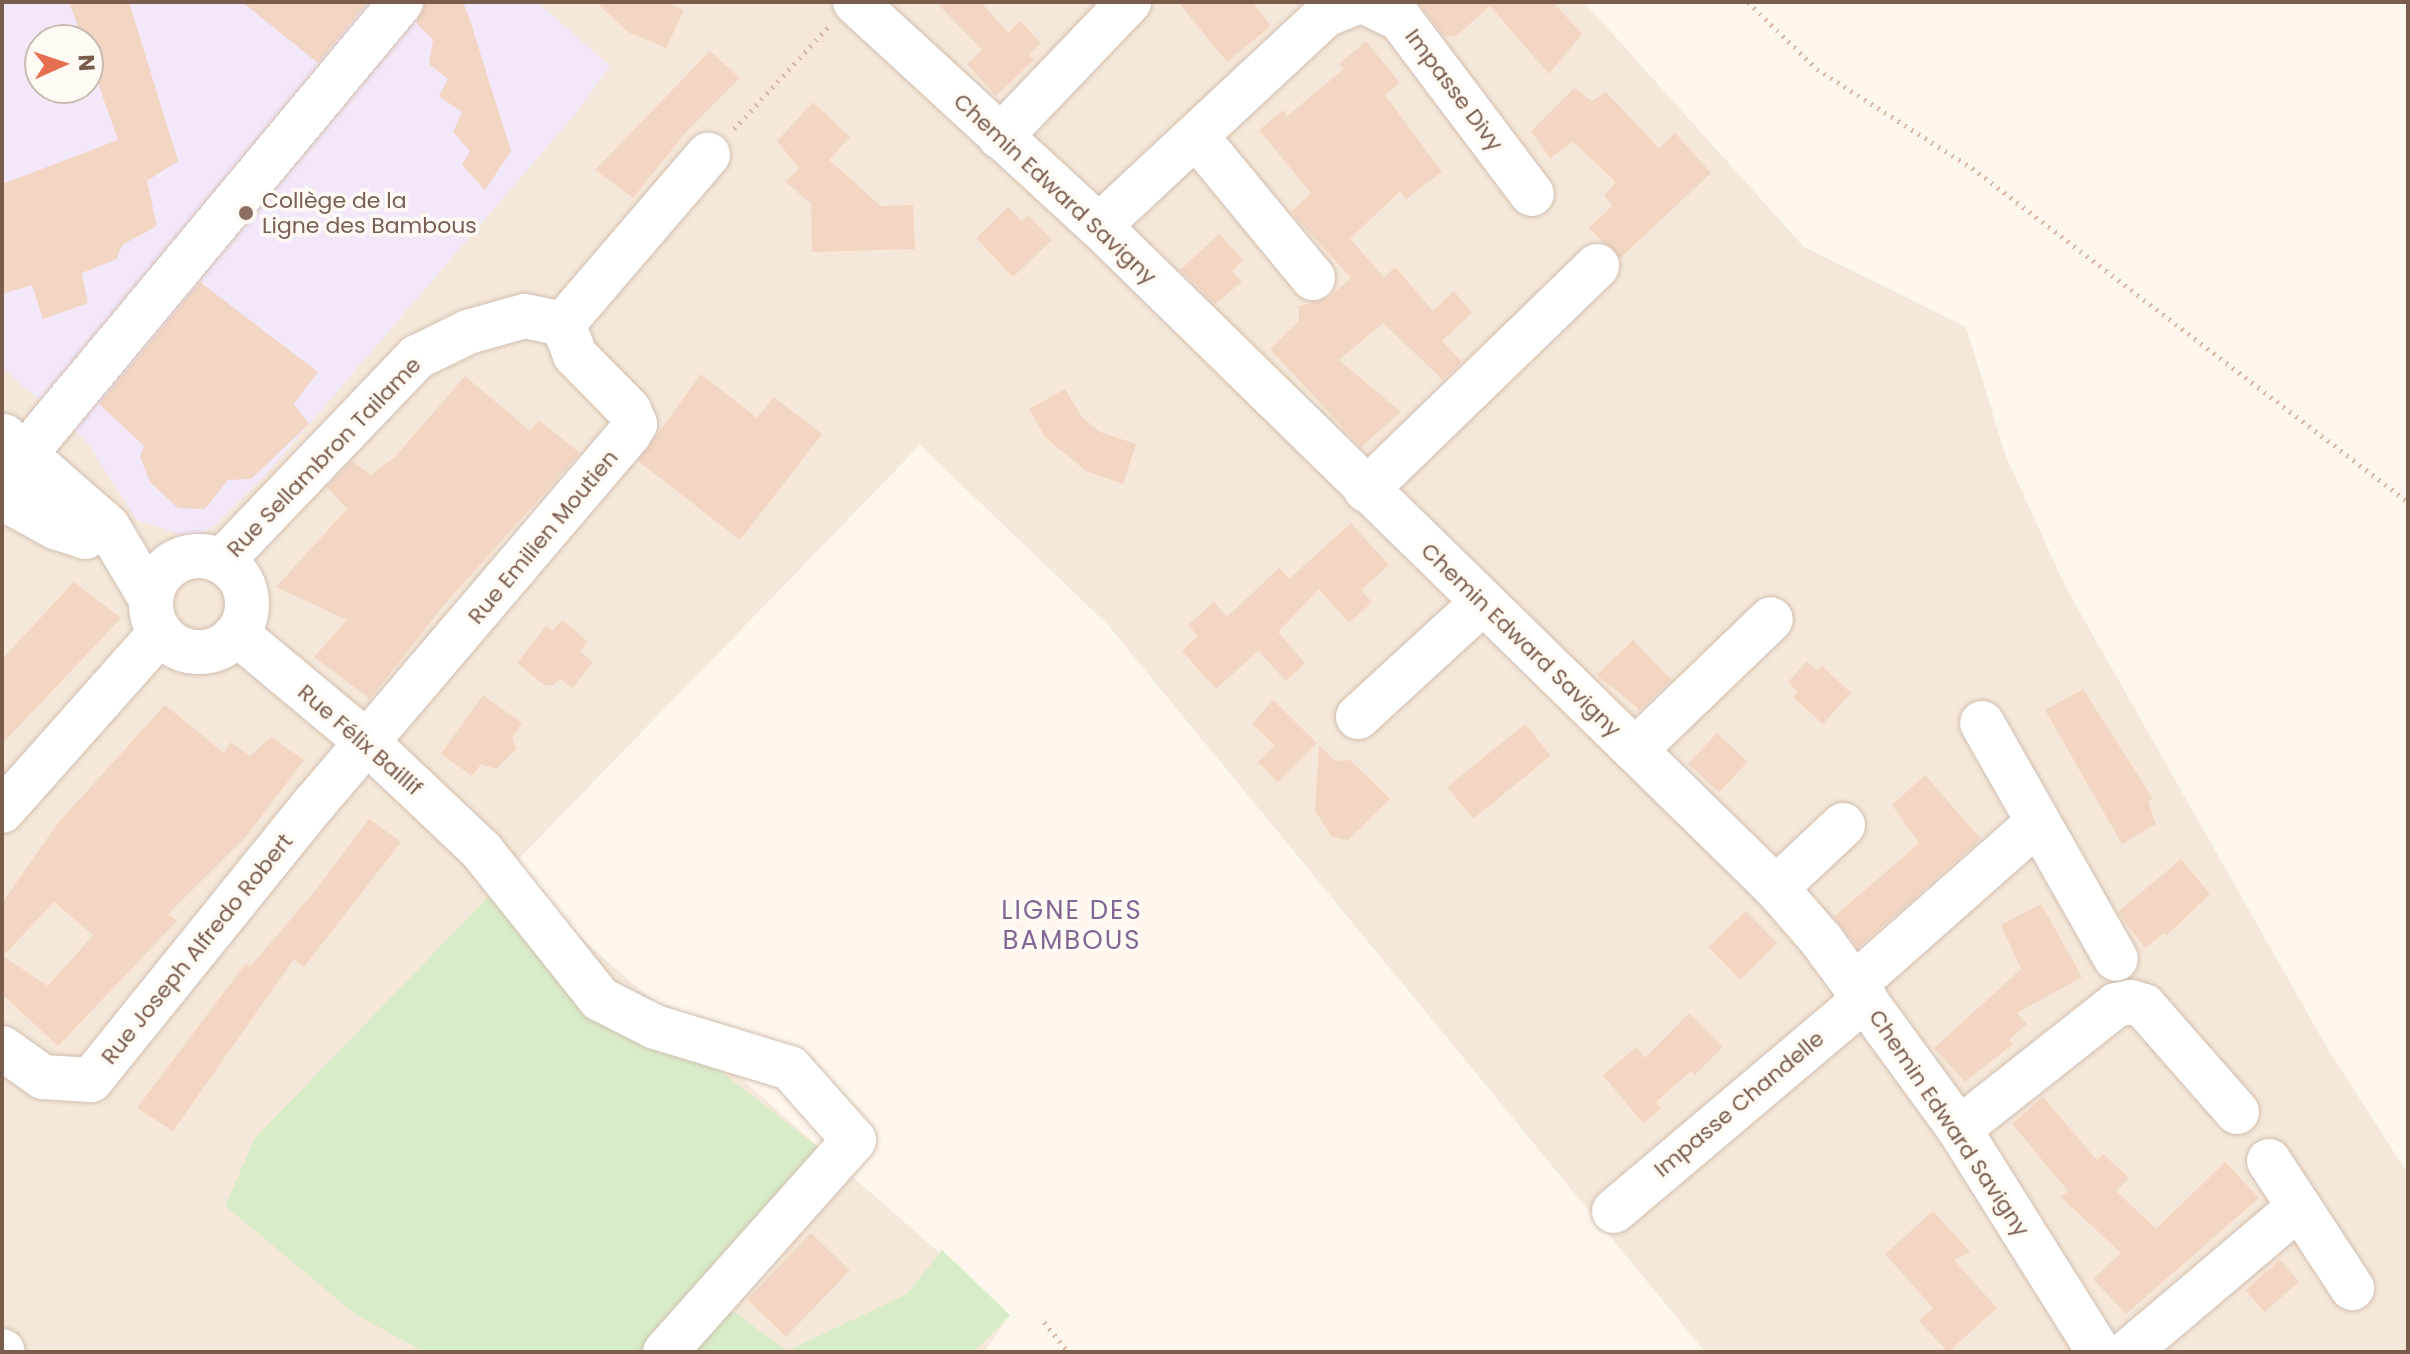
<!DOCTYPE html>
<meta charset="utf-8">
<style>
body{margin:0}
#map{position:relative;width:2410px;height:1354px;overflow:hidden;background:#fdf6ec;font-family:Poppins,sans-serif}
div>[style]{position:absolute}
.residential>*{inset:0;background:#f5e8da}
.education>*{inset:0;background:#f3e8fa}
.green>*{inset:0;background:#d8ecc9}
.building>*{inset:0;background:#f3d5c3;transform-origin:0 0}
.path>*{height:5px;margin-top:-2.5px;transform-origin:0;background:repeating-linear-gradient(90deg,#d9b8a5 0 2px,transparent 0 8px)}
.roads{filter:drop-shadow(0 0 2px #d1beb0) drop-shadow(0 0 2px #d1beb0)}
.minor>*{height:44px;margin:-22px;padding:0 22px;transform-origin:22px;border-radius:22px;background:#fff}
.minor>.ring{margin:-22px;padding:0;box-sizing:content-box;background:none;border:44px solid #fff;border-radius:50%}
.dots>*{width:22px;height:22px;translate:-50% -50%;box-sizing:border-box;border:4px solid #fffaf3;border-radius:50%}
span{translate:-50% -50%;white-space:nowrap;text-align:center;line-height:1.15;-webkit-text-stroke:7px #fffaf3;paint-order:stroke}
.street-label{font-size:22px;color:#7a5c4d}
.education-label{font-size:22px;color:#785e54}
.left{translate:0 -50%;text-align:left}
.quarter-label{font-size:26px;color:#846695;letter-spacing:2px}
.frame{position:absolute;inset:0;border:4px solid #7a5c4d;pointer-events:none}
.north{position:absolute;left:24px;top:24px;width:80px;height:80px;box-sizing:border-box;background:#fffaf3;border:2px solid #cabbb1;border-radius:50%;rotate:87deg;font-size:22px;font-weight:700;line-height:32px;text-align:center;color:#7a5c4d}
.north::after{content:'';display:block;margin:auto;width:28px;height:36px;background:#e76f51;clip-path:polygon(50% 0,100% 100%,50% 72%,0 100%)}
</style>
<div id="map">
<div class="residential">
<div style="clip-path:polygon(evenodd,2px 2px,1584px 2px,1804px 247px,1966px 327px,2005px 454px,2065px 586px,2329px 1051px,2408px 1174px,2408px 1352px,1705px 1352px,1108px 625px,920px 445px,506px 872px,1010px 1315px,984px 1352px,2px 1352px,2px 2px,40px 40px,88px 40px,88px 88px,40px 88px,40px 40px)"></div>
</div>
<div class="education">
<div style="clip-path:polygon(evenodd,2px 2px,537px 2px,610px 66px,576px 113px,268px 472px,216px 525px,193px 538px,137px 520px,85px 439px,2px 368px,2px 2px,40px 40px,88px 40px,88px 88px,40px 88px,40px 40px)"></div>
</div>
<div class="green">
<div style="clip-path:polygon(491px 894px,826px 1153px,706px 1291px,787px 1351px,907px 1294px,942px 1250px,1010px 1315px,974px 1352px,424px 1352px,355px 1314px,225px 1206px,255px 1138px)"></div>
</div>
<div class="building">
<div style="clip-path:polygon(69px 2px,129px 2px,178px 161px,147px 181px,157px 226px,122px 245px,117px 259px,82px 273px,88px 303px,43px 319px,32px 285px,2px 294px,2px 184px,118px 140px,88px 55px,88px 40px,83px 40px)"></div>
<div style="clip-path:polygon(242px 2px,368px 2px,318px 63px)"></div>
<div style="clip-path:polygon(425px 2px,463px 2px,469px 17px,511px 151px,485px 190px,462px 165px,470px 151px,453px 132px,462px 112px,439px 96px,448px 79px,429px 64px,433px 40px,416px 23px)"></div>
<div style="clip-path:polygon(596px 2px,667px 2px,684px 10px,666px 48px,628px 32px)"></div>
<div style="clip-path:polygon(936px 2px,981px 2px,1008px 33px,1020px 21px,1041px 43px,1029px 55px,1034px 60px,996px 96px,967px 64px,982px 50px)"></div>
<div style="clip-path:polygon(1178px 2px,1252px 2px,1271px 26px,1227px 62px)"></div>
<div style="clip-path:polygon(1418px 2px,1553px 2px,1582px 34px,1549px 74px,1490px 6px,1455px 37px,1443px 35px)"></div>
<div style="clip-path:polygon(1366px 41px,1400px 83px,1385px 95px,1442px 172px,1406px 199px,1400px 191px,1350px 239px,1384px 277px,1395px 267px,1433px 311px,1454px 291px,1472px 313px,1442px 341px,1462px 362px,1443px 380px,1383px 323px,1339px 360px,1401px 412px,1361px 447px,1270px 349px,1299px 321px,1299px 306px,1328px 298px,1351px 278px,1291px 212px,1311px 193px,1259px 130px,1283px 110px,1287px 116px,1344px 69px,1339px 64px)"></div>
<div style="clip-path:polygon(710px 51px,740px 78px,687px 131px,633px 198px,595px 170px)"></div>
<div style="clip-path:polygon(1574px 88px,1592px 101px,1606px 92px,1659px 148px,1675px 133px,1711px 173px,1620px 258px,1589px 228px,1612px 206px,1604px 195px,1616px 182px,1573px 142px,1550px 158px,1531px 131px)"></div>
<div style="clip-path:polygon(813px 102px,850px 137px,829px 160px,881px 206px,913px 205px,915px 249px,812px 252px,811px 204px,786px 182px,799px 168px,777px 141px)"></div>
<div style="clip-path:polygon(1008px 207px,1022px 221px,1028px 215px,1052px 240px,1013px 277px,976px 238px)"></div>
<div style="clip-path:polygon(1219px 234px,1243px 260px,1232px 271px,1242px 282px,1215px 304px,1180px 270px)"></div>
<div style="clip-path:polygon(200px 282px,318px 372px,294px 404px,309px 424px,251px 479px,228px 480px,205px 509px,178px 508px,150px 482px,140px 457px,144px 446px,99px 404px)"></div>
<div style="clip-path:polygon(701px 374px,757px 418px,774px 397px,822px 434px,740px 540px,638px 461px)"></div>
<div style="clip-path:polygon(465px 376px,530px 431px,539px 420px,580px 453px,444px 605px,370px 699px,314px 657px,347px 620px,276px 587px,347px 509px,327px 487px,352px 461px,371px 475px,396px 456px)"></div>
<div style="clip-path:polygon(1065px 389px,1082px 417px,1100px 432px,1136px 444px,1123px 484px,1086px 471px,1045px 437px,1029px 409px)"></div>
<div style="clip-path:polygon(1351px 523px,1389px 565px,1361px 590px,1372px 602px,1349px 623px,1319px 589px,1278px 632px,1305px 663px,1286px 681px,1258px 651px,1216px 689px,1182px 651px,1198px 636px,1188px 625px,1214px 602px,1227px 617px,1279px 568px,1289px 579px)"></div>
<div style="clip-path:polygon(74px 582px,121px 618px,2px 744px,2px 659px)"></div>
<div style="clip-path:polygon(562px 620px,588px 642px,580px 651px,593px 662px,572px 689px,560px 678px,554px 685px,544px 685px,517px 663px,546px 626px,552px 631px)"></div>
<div style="clip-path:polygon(1633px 640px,1672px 680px,1640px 710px,1597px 675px)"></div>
<div style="clip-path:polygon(1807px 661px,1817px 671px,1822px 666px,1851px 693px,1823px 724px,1793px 697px,1798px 692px,1788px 682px)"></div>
<div style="clip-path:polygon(2083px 689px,2153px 799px,2148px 801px,2156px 824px,2122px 844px,2045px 710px)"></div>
<div style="clip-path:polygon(483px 695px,522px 723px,512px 738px,516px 749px,496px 769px,481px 764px,472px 776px,441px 754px)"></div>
<div style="clip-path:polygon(1273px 700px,1317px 743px,1278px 782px,1258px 762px,1275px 745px,1252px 724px)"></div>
<div style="clip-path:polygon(evenodd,165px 705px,224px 753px,231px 742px,250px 756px,271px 737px,304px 760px,245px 838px,168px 914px,177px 921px,58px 1046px,2px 994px,2px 903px,58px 823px,165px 705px,54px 902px,93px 935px,48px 986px,3px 956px,54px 902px)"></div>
<div style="left:1525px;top:724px;width:41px;height:100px;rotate:51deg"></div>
<div style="left:1717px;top:733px;width:42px;height:42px;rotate:43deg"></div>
<div style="clip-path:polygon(1319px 745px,1335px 761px,1350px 760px,1390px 799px,1348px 840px,1332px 837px,1315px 811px)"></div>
<div style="clip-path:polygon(1925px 775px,1981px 839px,1858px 948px,1834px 917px,1919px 843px,1892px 805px)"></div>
<div style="clip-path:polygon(369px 819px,401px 842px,304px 967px,294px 959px,173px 1131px,137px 1108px,246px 963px,250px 967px,315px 891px)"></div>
<div style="clip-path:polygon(2181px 859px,2210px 894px,2166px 936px,2164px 933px,2145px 948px,2118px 912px)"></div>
<div style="clip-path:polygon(2041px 904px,2082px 977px,2017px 1013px,2027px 1024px,2009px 1040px,2013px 1044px,1965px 1082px,1934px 1048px,2021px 969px,2001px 925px)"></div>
<div style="left:1746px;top:911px;width:45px;height:52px;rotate:46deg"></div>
<div style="clip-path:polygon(1689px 1013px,1723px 1047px,1695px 1075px,1691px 1071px,1656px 1102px,1661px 1108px,1643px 1123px,1603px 1075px,1636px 1047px,1645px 1058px)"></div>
<div style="clip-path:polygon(2043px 1097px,2097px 1160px,2103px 1154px,2129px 1178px,2116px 1191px,2156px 1229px,2225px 1162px,2259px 1198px,2126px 1314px,2093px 1279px,2121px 1253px,2061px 1197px,2068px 1191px,2012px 1124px)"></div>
<div style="clip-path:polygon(1933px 1211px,1970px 1252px,1954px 1260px,1997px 1308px,1948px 1352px,1919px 1321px,1933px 1308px,1885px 1254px)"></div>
<div style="left:811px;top:1233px;width:54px;height:92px;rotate:44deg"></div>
<div style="left:2280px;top:1260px;width:29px;height:46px;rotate:49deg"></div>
</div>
<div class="path">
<div style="left:1748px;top:2px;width:96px;rotate:44.2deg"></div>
<div style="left:1817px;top:69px;width:184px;rotate:32.6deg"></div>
<div style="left:1972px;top:168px;width:549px;rotate:37.45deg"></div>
<div style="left:734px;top:129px;width:142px;rotate:-47.3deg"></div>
<div style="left:1044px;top:1322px;width:38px;rotate:51deg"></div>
</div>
<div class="roads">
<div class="minor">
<div style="left:855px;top:2px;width:331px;rotate:42.6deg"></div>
<div style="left:1099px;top:226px;width:947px;rotate:44.36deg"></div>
<div style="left:1776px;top:888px;width:70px;rotate:49deg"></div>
<div style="left:1822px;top:941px;width:233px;rotate:53.9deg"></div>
<div style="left:1959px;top:1129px;width:263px;rotate:57.9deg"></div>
<div style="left:1365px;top:2px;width:39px;rotate:26deg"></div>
<div style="left:1400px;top:19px;width:219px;rotate:53deg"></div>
<div style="left:1196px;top:136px;width:184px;rotate:50.5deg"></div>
<div style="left:1000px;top:137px;width:187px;rotate:-46.3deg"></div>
<div style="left:1099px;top:226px;width:309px;rotate:-43deg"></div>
<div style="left:1325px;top:15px;width:35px;rotate:-22deg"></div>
<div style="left:563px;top:324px;width:223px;rotate:-49.4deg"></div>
<div style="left:4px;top:436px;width:138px;rotate:41.2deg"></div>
<div style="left:108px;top:527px;width:84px;rotate:59.2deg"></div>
<div style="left:26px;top:453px;width:587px;rotate:-50.26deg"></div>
<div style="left:2px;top:484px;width:27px;rotate:56deg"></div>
<div style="left:17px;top:506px;width:43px;rotate:28.9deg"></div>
<div style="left:55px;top:527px;width:32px;rotate:18deg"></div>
<div style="left:85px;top:537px;width:23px;rotate:-47deg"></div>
<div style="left:1366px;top:490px;width:322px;rotate:-44.1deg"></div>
<div class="ring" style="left:151px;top:556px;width:52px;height:52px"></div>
<div style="left:222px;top:561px;width:282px;rotate:-46.3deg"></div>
<div style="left:417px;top:357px;width:57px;rotate:-26.1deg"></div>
<div style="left:468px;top:332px;width:59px;rotate:-15.7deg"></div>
<div style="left:525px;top:316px;width:39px;rotate:12deg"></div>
<div style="left:237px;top:634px;width:173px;rotate:39.8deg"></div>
<div style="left:370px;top:745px;width:153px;rotate:43.4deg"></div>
<div style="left:481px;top:850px;width:191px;rotate:51.4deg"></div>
<div style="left:600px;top:999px;width:62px;rotate:27deg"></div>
<div style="left:655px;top:1027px;width:141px;rotate:16.9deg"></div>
<div style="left:790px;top:1068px;width:96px;rotate:48.4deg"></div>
<div style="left:854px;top:1140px;width:284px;rotate:131.7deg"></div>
<div style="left:1358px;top:717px;width:167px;rotate:-42.6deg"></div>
<div style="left:1982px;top:723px;width:271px;rotate:60.4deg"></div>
<div style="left:1636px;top:749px;width:187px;rotate:-43.9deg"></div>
<div style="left:2px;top:811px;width:238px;rotate:-48.4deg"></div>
<div style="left:1776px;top:888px;width:92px;rotate:-43.2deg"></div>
<div style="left:1854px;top:985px;width:246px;rotate:-41.5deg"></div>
<div style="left:2px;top:1048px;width:50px;rotate:35.3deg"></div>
<div style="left:43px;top:1077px;width:48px;rotate:3.6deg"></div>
<div style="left:91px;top:1080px;width:355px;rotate:-51.1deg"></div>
<div style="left:314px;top:804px;width:486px;rotate:-49.6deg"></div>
<div style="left:629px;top:434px;width:12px;rotate:-59deg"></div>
<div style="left:635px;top:424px;width:15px;rotate:-113deg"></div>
<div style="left:629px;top:410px;width:77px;rotate:-134.5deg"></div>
<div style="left:575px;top:355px;width:33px;rotate:-111deg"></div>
<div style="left:1959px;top:1129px;width:200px;rotate:-38.3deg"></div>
<div style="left:2116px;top:1005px;width:15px;rotate:-11deg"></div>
<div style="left:2131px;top:1002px;width:14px;rotate:17deg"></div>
<div style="left:2144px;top:1006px;width:141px;rotate:48.7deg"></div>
<div style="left:2269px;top:1161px;width:152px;rotate:56.8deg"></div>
<div style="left:1614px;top:1211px;width:329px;rotate:-40.2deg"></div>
<div style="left:2px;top:1351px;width:1px;rotate:45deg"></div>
<div style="left:2128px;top:1352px;width:224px;rotate:-40.3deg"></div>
</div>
</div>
<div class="dots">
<div style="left:246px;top:213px;background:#8d6e63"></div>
</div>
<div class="street-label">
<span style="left:1454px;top:90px;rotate:53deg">Impasse Divy</span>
<span style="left:1055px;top:189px;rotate:43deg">Chemin Edward Savigny</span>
<span style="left:324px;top:457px;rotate:-46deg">Rue Sellambron Tailame</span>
<span style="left:543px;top:537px;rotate:-50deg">Rue Emilien Moutien</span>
<span style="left:1521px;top:640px;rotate:44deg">Chemin Edward Savigny</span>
<span style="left:360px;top:740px;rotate:41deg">Rue Félix Baillif</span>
<span style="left:197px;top:949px;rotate:-51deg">Rue Joseph Alfredo Robert</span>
<span style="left:1739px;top:1104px;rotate:-40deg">Impasse Chandelle</span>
<span style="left:1949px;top:1123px;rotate:56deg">Chemin Edward Savigny</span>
</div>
<div class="education-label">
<span class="left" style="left:262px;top:213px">Collège de la<br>Ligne des Bambous</span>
</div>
<div class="quarter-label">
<span style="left:1072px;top:926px">LIGNE DES<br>BAMBOUS</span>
</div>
<div class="frame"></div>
<div class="north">N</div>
</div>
